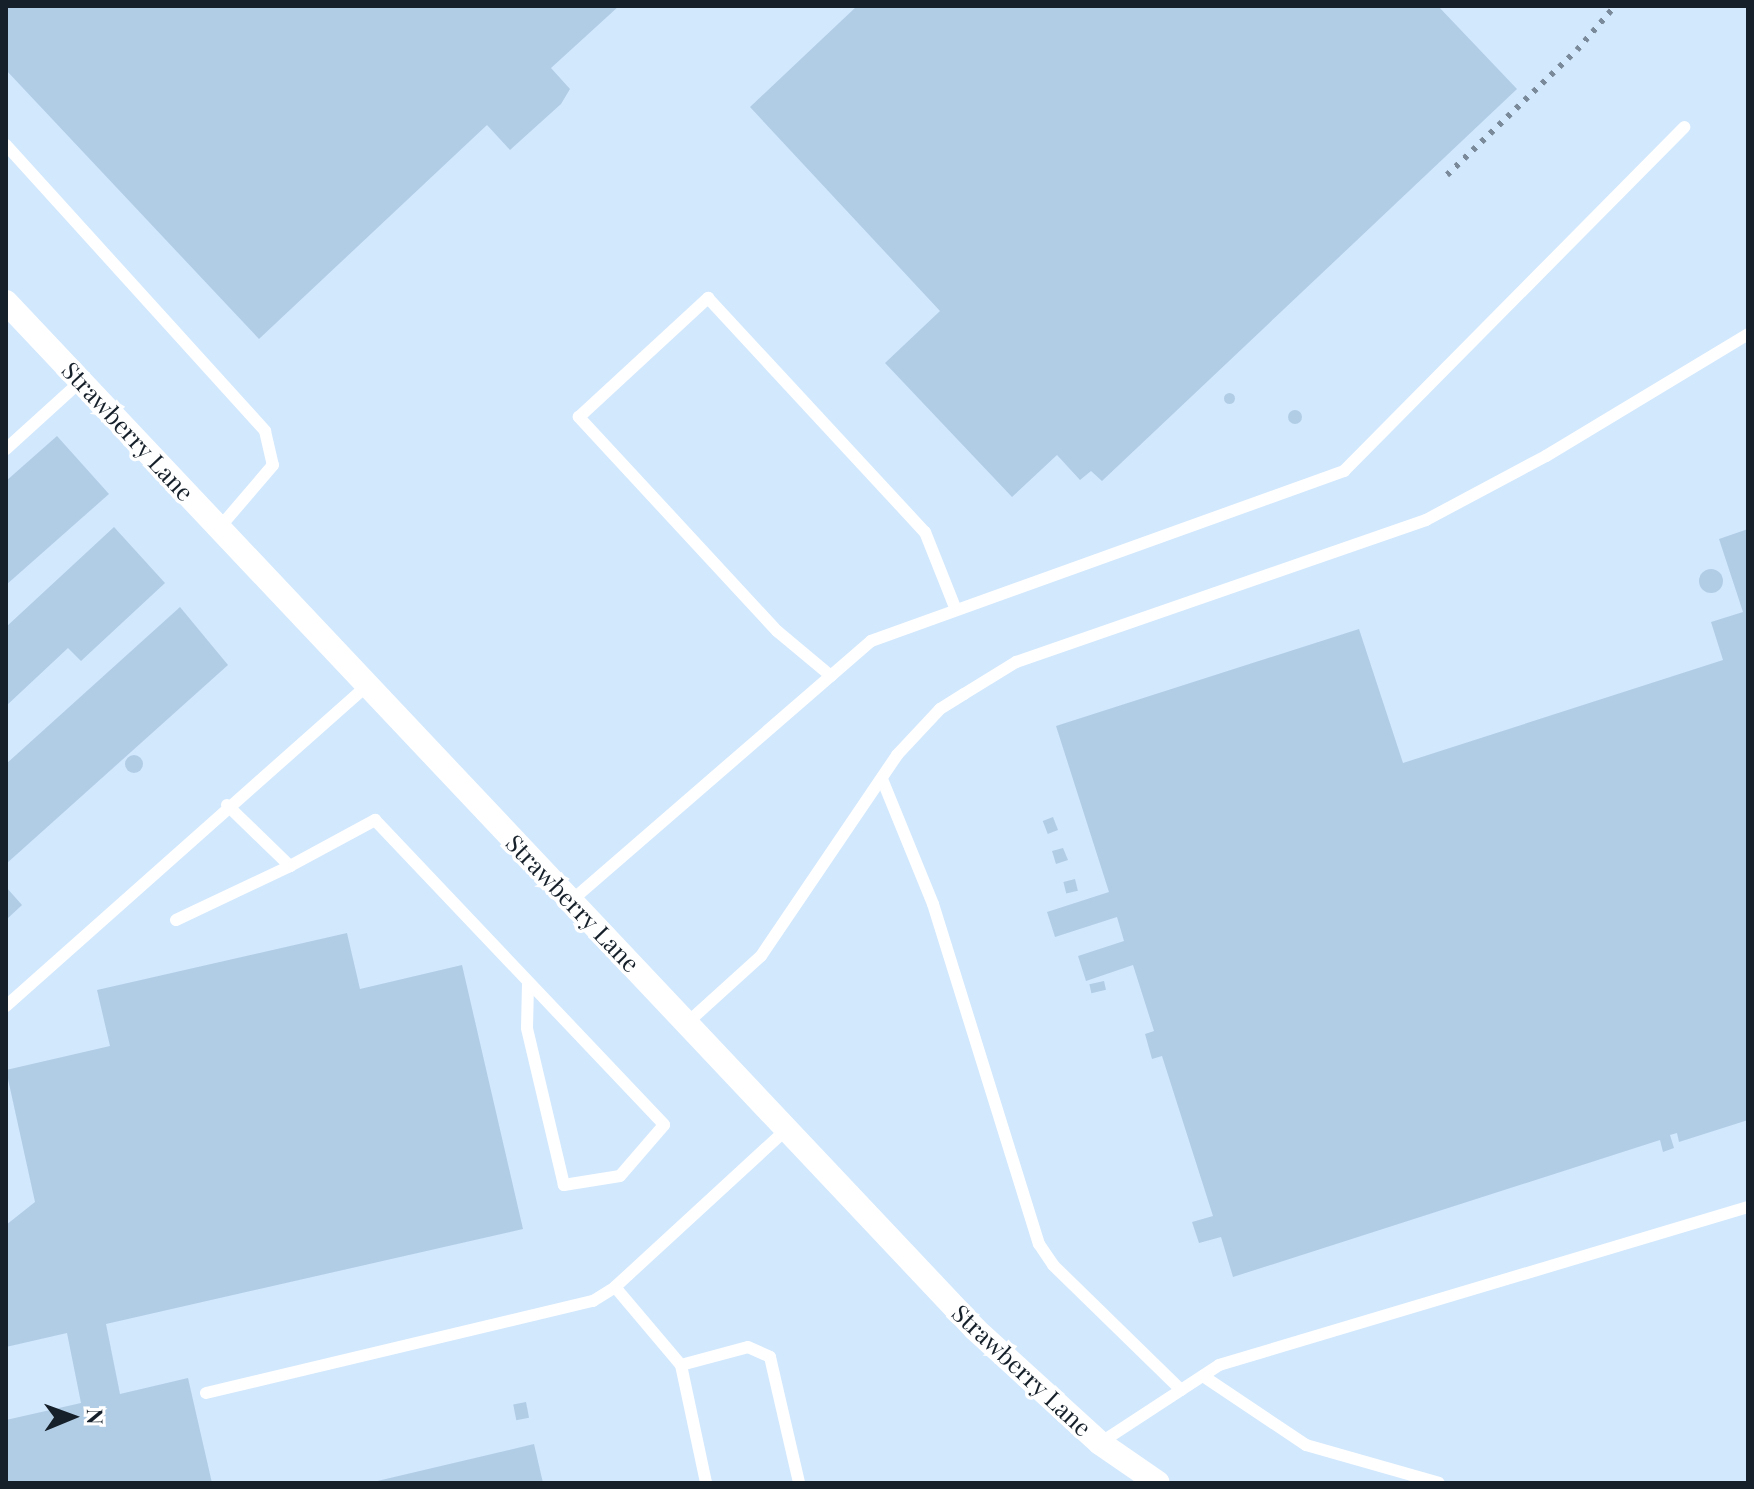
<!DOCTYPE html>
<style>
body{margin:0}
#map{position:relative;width:1754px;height:1489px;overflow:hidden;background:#d2e8fd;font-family:"Playfair Display",serif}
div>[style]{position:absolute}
.building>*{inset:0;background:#b1cde6;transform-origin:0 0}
.round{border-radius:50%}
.service>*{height:12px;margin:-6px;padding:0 6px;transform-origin:6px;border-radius:6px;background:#fff}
.minor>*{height:24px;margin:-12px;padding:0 12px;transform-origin:12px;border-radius:12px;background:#fff}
.rail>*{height:6px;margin-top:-3px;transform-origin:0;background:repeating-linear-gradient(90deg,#7a8a9a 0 4px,transparent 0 12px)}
span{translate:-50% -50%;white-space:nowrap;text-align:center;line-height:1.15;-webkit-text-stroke:7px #fff;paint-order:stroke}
.street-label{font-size:24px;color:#16202a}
.frame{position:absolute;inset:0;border:8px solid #16202a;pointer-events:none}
.north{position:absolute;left:32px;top:1377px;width:80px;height:80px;-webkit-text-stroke:6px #fff;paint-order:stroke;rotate:89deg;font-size:22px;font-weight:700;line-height:32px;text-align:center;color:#16202a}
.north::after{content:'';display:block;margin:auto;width:28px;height:36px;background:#16202a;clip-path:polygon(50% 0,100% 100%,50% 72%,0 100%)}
</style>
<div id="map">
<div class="building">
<div style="clip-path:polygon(6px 6px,619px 6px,551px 68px,570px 89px,561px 104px,510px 150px,487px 125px,259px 339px,6px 70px)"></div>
<div style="clip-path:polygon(857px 6px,1438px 6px,1517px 89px,1102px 481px,1091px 471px,1080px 480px,1057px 455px,1012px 497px,885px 363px,940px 311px,750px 107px)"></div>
<div class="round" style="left:1223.5px;top:392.5px;width:11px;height:11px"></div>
<div class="round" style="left:1288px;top:410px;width:14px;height:14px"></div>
<div style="clip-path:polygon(57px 436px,109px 494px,6px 585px,6px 481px)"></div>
<div style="clip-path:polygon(114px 527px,165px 583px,81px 661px,68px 648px,6px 706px,6px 627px)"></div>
<div style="clip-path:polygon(1748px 529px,1748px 1120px,1679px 1142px,1677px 1133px,1670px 1135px,1674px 1148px,1663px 1152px,1660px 1140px,1233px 1277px,1221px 1237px,1199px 1243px,1192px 1222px,1213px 1216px,1162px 1056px,1152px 1059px,1145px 1034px,1154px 1031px,1133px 965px,1086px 981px,1078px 956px,1124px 941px,1117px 917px,1055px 937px,1047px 912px,1109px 892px,1056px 726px,1359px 629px,1403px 763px,1723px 660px,1711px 622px,1743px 612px,1719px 539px)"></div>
<div class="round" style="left:1699px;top:569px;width:24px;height:24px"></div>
<div style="clip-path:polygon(180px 607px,228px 665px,6px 864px,6px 764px)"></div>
<div class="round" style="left:125px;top:755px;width:18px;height:18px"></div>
<div style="left:1053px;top:817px;width:14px;height:11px;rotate:69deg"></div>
<div style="clip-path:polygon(1063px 848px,1068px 860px,1056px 864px,1052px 851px)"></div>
<div style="left:1075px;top:879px;width:12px;height:12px;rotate:76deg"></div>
<div style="clip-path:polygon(6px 887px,22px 905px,6px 920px)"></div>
<div style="clip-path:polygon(347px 933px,360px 989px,462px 965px,523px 1229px,106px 1324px,120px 1394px,188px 1378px,212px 1483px,6px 1483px,6px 1420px,81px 1403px,67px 1333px,6px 1347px,6px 1225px,35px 1202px,6px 1070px,110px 1046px,97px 990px)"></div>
<div style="left:1104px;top:981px;width:9px;height:15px;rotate:77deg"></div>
<div style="left:526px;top:1402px;width:16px;height:13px;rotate:79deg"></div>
<div style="clip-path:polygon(534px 1444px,543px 1483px,374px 1483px,373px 1482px)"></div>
</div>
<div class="service">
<div style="left:6px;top:145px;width:386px;rotate:47.8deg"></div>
<div style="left:265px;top:431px;width:35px;rotate:77deg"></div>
<div style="left:273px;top:465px;width:82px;rotate:130.5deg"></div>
<div style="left:6px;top:449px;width:101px;rotate:-42.2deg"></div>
<div style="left:831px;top:676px;width:70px;rotate:-140.2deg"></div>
<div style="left:777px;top:631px;width:292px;rotate:-132.8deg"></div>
<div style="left:579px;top:417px;width:176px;rotate:-42.7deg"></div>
<div style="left:708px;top:298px;width:319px;rotate:47.2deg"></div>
<div style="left:925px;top:532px;width:84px;rotate:68.3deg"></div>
<div style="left:882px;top:779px;width:135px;rotate:67.8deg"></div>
<div style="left:933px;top:904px;width:356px;rotate:72.7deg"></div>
<div style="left:1039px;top:1244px;width:25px;rotate:56deg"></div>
<div style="left:1053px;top:1265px;width:179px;rotate:44.3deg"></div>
<div style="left:227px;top:805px;width:88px;rotate:44.1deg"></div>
<div style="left:290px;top:866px;width:97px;rotate:-28.4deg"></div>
<div style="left:375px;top:820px;width:420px;rotate:46.5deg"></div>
<div style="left:664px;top:1125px;width:67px;rotate:130.8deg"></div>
<div style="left:620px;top:1176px;width:57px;rotate:170.9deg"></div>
<div style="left:564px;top:1185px;width:161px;rotate:-103.3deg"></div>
<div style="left:527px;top:1028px;width:43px;rotate:-88.7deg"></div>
<div style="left:571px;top:901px;width:397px;rotate:-40.9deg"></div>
<div style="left:871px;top:641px;width:503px;rotate:-19.77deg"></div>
<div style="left:1344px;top:471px;width:484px;rotate:-45.3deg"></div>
<div style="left:176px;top:920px;width:126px;rotate:-25.3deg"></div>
<div style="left:6px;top:1006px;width:484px;rotate:-41.6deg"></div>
<div style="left:687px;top:1023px;width:100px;rotate:-42.2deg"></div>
<div style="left:761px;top:956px;width:243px;rotate:-55.9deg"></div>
<div style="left:897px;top:755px;width:63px;rotate:-46.9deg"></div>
<div style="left:940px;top:709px;width:28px;rotate:-32deg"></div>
<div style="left:964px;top:694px;width:61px;rotate:-31.6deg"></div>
<div style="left:1016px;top:662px;width:434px;rotate:-19.1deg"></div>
<div style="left:1426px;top:520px;width:136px;rotate:-28.1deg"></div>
<div style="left:1546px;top:456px;width:236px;rotate:-31.1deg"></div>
<div style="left:615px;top:1287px;width:102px;rotate:49.8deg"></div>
<div style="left:681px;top:1365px;width:121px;rotate:78deg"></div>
<div style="left:681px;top:1365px;width:69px;rotate:-15deg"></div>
<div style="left:748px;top:1347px;width:24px;rotate:24deg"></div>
<div style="left:770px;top:1357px;width:129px;rotate:77deg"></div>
<div style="left:1203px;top:1376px;width:124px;rotate:33.8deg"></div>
<div style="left:1306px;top:1445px;width:138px;rotate:15.9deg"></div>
<div style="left:206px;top:1393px;width:398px;rotate:-13.4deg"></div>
<div style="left:593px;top:1301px;width:26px;rotate:-32deg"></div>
<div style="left:615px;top:1287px;width:234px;rotate:-42.6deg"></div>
<div style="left:1100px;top:1443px;width:142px;rotate:-33.2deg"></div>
<div style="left:1219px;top:1365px;width:552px;rotate:-16.63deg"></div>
</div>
<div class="minor">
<div style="left:6px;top:302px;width:1412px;rotate:46.66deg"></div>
<div style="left:975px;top:1329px;width:169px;rotate:42.4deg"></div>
<div style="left:1100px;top:1443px;width:70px;rotate:34.6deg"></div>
</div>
<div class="rail">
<div style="left:1447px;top:175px;width:180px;rotate:-43.9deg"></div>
<div style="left:1577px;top:50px;width:58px;rotate:-49.2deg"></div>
</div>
<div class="street-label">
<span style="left:128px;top:431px;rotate:47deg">Strawberry Lane</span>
<span style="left:573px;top:903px;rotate:46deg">Strawberry Lane</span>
<span style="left:1022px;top:1370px;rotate:43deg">Strawberry Lane</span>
</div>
<div class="frame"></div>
<div class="north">N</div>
</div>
